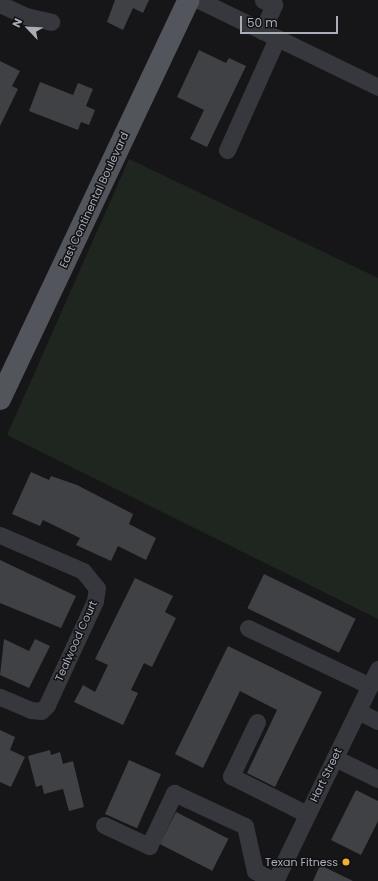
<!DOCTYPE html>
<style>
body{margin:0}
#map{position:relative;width:378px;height:881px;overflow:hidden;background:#161618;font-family:Poppins,sans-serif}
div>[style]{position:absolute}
.green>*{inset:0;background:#1e261f}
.building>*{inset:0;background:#404145;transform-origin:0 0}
.minor>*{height:17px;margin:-8.5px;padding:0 8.5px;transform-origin:8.5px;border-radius:8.5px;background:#37383d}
.major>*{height:22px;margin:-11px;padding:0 11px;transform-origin:11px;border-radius:11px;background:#53555c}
.dots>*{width:11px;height:11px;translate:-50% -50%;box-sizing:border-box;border:2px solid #111113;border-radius:50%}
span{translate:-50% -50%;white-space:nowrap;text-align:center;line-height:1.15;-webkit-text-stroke:3px #111113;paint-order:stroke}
.street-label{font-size:11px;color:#a8adb8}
.poi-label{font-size:11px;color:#a8adb8}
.right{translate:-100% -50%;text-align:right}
.north{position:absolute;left:8px;top:8px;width:40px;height:40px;-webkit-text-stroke:3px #111113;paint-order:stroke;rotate:295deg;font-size:11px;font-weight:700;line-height:16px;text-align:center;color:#a8adb8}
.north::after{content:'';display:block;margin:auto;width:14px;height:18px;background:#a8adb8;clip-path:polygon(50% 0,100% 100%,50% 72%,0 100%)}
.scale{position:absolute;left:240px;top:16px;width:98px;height:18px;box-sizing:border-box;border:2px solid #a8adb8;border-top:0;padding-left:5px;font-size:12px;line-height:14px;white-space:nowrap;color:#a8adb8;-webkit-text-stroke:3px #111113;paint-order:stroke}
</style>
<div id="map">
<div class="green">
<div style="clip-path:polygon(129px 159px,378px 278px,378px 619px,7px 435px)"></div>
</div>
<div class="building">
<div style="clip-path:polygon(115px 0,149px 0,143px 13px,133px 8px,123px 30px,107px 22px)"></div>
<div style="clip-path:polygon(199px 50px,226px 63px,229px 58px,246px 66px,207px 147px,190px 139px,204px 110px,177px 97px)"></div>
<div style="clip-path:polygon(0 61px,20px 71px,12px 86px,18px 89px,0 126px)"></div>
<div style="clip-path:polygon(40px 82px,73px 95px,78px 83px,93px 89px,86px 106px,95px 110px,89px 125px,81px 122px,78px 130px,29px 111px)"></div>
<div style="clip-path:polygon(31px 472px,49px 480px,51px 476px,77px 485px,133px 514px,129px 524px,156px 538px,146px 560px,118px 546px,111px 561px,76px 545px,80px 538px,43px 520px,40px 526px,12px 514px)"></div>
<div style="clip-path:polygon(0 560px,76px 596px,61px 628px,0 603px)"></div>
<div style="left:264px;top:574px;width:102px;height:38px;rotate:26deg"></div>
<div style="clip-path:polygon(135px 578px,173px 596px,165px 612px,176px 618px,152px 667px,144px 663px,131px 690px,138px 693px,123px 725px,74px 702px,83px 685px,95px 692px,108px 665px,95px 659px)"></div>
<div style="clip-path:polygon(4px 639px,29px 651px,35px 639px,50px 646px,29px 688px,0 675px)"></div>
<div style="clip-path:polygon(228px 646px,322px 692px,275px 787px,247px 773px,277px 710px,240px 691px,203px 768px,175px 754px)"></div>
<div style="clip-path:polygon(0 730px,15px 737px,10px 750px,25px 757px,11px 787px,0 782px)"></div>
<div style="clip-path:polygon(50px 750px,51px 755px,60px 752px,63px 764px,73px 761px,84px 807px,69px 811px,63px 789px,44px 794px,42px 785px,36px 787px,28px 756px)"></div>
<div style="left:129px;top:760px;width:35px;height:59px;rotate:24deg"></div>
<div style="clip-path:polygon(356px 790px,378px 801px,378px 821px,361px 855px,331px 840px)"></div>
<div style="left:176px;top:812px;width:59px;height:36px;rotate:27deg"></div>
<div style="clip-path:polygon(320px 865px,353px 881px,313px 881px)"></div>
</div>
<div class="minor">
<div style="left:199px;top:0;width:199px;rotate:25.9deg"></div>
<div style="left:0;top:4px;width:29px;rotate:25deg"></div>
<div style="left:26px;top:16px;width:26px;rotate:13deg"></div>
<div style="left:262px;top:31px;width:29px;rotate:-65deg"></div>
<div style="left:274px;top:5px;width:12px;rotate:-156deg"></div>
<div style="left:227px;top:150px;width:123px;rotate:-65.9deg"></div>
<div style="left:0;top:535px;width:90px;rotate:23.4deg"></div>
<div style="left:83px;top:571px;width:22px;rotate:51deg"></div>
<div style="left:97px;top:588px;width:13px;rotate:99deg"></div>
<div style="left:95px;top:601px;width:115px;rotate:114.8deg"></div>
<div style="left:47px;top:705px;width:8px;rotate:135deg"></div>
<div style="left:41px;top:711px;width:10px;rotate:-174deg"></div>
<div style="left:31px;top:710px;width:34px;rotate:-157deg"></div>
<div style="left:248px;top:628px;width:135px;rotate:25.4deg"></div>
<div style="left:358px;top:711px;width:22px;rotate:27deg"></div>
<div style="left:257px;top:722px;width:60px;rotate:115.7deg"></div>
<div style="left:231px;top:776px;width:85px;rotate:26.6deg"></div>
<div style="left:335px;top:758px;width:48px;rotate:26deg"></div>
<div style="left:104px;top:825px;width:50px;rotate:25deg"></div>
<div style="left:149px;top:846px;width:59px;rotate:-64.7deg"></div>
<div style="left:174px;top:793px;width:78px;rotate:24.9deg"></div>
<div style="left:245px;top:826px;width:46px;rotate:77.5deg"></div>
<div style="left:255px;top:871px;width:22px;rotate:27deg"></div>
<div style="left:275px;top:881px;width:236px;rotate:-64.1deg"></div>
</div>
<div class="major">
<div style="left:0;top:399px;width:441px;rotate:-64.7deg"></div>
</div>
<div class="dots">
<div style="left:346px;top:862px;background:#f2b134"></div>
</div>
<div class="street-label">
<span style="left:94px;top:200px;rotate:-65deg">East Continental Boulevard</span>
<span style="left:76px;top:641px;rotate:-66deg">Tealwood Court</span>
<span style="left:326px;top:775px;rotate:-64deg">Hart Street</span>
</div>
<div class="poi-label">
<span class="right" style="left:338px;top:862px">Texan Fitness</span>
</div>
<div class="north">N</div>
<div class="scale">50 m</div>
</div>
